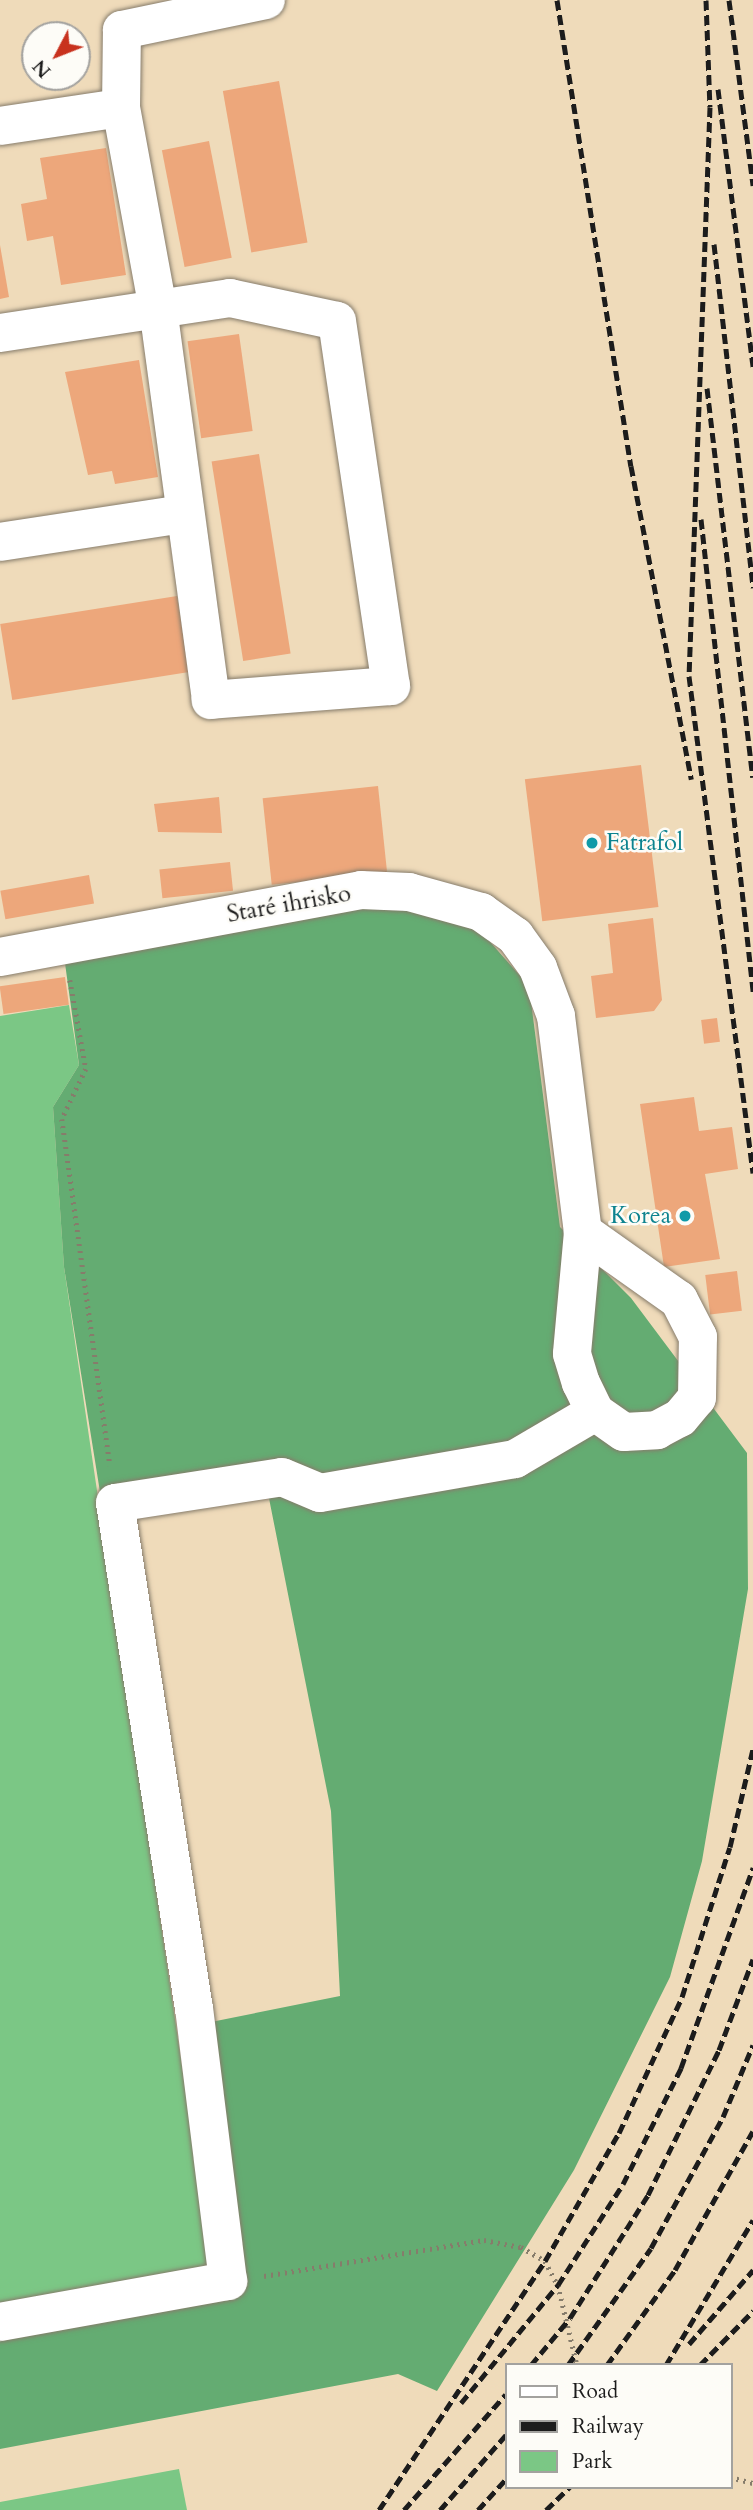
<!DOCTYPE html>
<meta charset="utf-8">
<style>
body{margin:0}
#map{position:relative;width:753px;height:2510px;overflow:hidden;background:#efdbba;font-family:Cardo,serif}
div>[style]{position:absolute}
.green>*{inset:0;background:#7bc785}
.forest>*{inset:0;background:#64ac72}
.building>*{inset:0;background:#eda77b;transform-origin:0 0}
.path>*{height:4.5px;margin-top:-2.25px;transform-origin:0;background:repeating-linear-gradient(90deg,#867c6b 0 2px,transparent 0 7px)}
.roads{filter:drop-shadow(0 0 2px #867c6b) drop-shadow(0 0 2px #867c6b)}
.minor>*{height:38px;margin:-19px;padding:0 19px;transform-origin:19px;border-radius:19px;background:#fff}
.rail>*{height:5px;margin-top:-2.5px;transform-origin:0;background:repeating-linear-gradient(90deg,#1c1c1c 0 10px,transparent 0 15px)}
.dots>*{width:19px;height:19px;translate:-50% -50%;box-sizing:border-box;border:4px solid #fdfcf7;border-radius:50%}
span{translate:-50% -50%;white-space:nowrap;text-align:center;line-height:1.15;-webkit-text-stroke:5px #fdfcf7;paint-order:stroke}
.culture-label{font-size:24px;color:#0d838f}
.left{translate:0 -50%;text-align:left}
.right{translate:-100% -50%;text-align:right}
.street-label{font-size:24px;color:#1c1c1c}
.legend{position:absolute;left:505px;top:2363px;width:228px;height:126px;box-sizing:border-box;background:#fdfcf7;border:2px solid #a3a29f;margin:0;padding:9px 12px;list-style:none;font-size:21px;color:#1c1c1c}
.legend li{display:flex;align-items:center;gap:14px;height:35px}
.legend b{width:35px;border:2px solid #a3a29f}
.north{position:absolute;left:21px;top:21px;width:70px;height:70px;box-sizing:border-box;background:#fdfcf7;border:2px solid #a3a29f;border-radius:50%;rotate:228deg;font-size:19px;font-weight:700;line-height:28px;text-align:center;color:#1c1c1c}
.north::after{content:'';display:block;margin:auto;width:24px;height:32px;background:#c8321e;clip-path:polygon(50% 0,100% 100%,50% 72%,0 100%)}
</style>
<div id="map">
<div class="green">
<div style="clip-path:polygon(69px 1005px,79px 1065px,53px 1107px,64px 1267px,212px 2270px,0 2307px,0 1016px)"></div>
<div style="clip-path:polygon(179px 2469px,187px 2510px,0 2510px,0 2502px)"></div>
</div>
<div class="forest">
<div style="clip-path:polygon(388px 902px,477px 927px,529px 986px,560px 1227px,631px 1298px,747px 1453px,748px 1589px,702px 1861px,670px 1977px,574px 2170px,437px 2391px,398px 2374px,0 2449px,0 2333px,231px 2285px,191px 2026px,340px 1996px,331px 1811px,263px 1468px,100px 1492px,64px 1267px,53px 1107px,79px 1065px,64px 956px)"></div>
</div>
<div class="building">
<div style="left:279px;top:81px;width:164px;height:57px;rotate:80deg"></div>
<div style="left:209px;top:141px;width:119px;height:48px;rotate:79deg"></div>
<div style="clip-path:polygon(106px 148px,126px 275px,61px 285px,53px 236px,27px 241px,21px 204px,47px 199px,40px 158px)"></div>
<div style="clip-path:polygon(0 245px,9px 297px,0 299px)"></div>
<div style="left:239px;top:334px;width:98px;height:52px;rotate:82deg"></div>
<div style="clip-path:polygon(139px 360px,158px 477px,115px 484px,112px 471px,88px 475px,65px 372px)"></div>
<div style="left:259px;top:454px;width:202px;height:48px;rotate:81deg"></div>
<div style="left:177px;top:596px;width:77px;height:179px;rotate:81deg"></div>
<div style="left:641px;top:765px;width:143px;height:117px;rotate:83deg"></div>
<div style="left:378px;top:786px;width:87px;height:116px;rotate:84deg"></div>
<div style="clip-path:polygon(219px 797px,222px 833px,158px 832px,154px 804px)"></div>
<div style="left:230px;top:862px;width:29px;height:71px;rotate:84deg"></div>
<div style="left:89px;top:875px;width:29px;height:90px;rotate:80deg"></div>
<div style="clip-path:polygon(653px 918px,662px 1000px,654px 1011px,596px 1018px,591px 976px,613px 973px,608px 924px)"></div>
<div style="left:65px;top:977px;width:28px;height:66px;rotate:82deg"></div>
<div style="left:717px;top:1018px;width:24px;height:16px;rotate:83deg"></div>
<div style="clip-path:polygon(694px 1097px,699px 1131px,732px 1127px,738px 1169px,705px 1174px,720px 1259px,664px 1267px,640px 1104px)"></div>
<div style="left:737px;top:1271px;width:40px;height:32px;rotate:83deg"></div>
</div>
<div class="path">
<div style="left:70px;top:980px;width:90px;rotate:79.8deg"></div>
<div style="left:86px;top:1069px;width:55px;rotate:115.6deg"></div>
<div style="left:62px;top:1119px;width:350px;rotate:82.1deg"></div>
<div style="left:264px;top:2276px;width:223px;rotate:-9.3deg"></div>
<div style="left:484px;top:2240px;width:38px;rotate:11deg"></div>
<div style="left:521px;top:2247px;width:28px;rotate:30deg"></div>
<div style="left:545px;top:2261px;width:27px;rotate:62deg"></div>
<div style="left:558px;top:2285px;width:82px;rotate:76.6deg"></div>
<div style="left:730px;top:2477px;width:24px;rotate:15deg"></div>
</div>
<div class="roads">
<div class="minor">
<div style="left:0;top:126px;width:122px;rotate:-8.5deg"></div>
<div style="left:0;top:333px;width:160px;rotate:-8.6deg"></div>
<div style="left:158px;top:309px;width:73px;rotate:-8.7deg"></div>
<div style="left:230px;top:298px;width:109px;rotate:12.1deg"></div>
<div style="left:337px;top:321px;width:369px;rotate:81.6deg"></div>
<div style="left:391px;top:686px;width:181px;rotate:175.6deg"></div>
<div style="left:211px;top:700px;width:395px;rotate:-97.7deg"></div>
<div style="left:158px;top:309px;width:204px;rotate:-100.4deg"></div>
<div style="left:121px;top:108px;width:78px;rotate:-89.3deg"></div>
<div style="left:122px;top:30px;width:147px;rotate:-11.8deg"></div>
<div style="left:0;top:542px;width:186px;rotate:-8.7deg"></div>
<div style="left:0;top:957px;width:367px;rotate:-10.5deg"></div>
<div style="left:361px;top:890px;width:48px;rotate:2.4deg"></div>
<div style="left:409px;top:892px;width:75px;rotate:15.5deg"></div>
<div style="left:481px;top:912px;width:42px;rotate:35.2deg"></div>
<div style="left:515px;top:936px;width:39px;rotate:54deg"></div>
<div style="left:538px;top:968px;width:51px;rotate:69.4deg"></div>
<div style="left:556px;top:1016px;width:218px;rotate:82.9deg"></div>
<div style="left:583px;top:1232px;width:122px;rotate:95.2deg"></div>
<div style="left:572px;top:1354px;width:30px;rotate:73deg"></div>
<div style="left:581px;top:1383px;width:32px;rotate:64deg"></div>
<div style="left:595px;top:1412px;width:35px;rotate:35deg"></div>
<div style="left:624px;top:1432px;width:33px;rotate:-3deg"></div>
<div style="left:657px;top:1430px;width:26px;rotate:-28deg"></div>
<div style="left:680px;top:1418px;width:26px;rotate:-50deg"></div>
<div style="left:697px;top:1398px;width:61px;rotate:-89.1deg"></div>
<div style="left:698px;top:1337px;width:42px;rotate:-117.2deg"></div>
<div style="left:679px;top:1300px;width:118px;rotate:-144.7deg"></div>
<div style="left:0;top:2322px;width:232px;rotate:-10.2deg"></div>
<div style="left:228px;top:2281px;width:274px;rotate:-97.1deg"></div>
<div style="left:194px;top:2009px;width:512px;rotate:-98.87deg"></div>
<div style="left:115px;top:1503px;width:169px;rotate:-8.8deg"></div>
<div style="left:282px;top:1477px;width:41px;rotate:22.8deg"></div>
<div style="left:320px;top:1493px;width:198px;rotate:-9.9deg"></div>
<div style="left:515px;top:1459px;width:93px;rotate:-30.4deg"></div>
</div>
</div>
<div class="rail">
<div style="left:557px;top:0;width:472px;rotate:81deg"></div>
<div style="left:631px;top:466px;width:319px;rotate:79.1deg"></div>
<div style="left:706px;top:0;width:107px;rotate:87.9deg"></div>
<div style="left:710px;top:107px;width:569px;rotate:92.11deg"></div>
<div style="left:689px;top:676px;width:501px;rotate:82.66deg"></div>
<div style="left:729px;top:0;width:187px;rotate:82.6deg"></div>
<div style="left:718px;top:89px;width:280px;rotate:82.8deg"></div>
<div style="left:714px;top:244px;width:346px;rotate:83.5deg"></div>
<div style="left:707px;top:388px;width:392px;rotate:83.3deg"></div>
<div style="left:701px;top:519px;width:476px;rotate:83.7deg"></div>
<div style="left:689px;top:2344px;width:98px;rotate:-49.1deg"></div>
<div style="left:531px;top:2365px;width:61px;rotate:-50.3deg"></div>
<div style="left:570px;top:2318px;width:146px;rotate:-57.6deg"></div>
<div style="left:648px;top:2195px;width:161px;rotate:-63.9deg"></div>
<div style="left:719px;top:2050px;width:97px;rotate:-69.5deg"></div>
<div style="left:568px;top:2365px;width:143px;rotate:-54.6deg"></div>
<div style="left:651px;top:2248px;width:149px;rotate:-61.2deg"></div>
<div style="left:723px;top:2117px;width:78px;rotate:-67.4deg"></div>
<div style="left:607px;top:2365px;width:117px;rotate:-54.4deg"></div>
<div style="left:675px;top:2270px;width:159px;rotate:-60.7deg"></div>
<div style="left:666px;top:2365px;width:169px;rotate:-59deg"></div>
<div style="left:700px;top:2365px;width:76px;rotate:-45.5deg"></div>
<div style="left:461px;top:2403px;width:153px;rotate:-50.6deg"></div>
<div style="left:558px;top:2285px;width:120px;rotate:-57.2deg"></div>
<div style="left:623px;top:2184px;width:130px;rotate:-63.4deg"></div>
<div style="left:681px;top:2068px;width:213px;rotate:-70.2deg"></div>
<div style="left:379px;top:2510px;width:299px;rotate:-56.3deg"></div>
<div style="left:545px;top:2261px;width:148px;rotate:-60deg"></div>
<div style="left:619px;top:2133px;width:150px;rotate:-65.1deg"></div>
<div style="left:682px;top:1997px;width:157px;rotate:-72.3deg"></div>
<div style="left:730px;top:1847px;width:101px;rotate:-76.8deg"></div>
<div style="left:404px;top:2510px;width:154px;rotate:-48.7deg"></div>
<div style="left:440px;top:2510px;width:100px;rotate:-48.7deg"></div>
<div style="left:478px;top:2510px;width:42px;rotate:-47.9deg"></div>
<div style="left:546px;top:2510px;width:33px;rotate:-44deg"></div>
</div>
<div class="dots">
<div style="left:592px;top:843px;background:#0f9aa8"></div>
<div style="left:685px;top:1216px;background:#0f9aa8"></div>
</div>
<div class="culture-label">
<span class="left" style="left:606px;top:843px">Fatrafol</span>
<span class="right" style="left:671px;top:1216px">Korea</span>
</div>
<div class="street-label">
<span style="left:289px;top:904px;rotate:-10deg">Staré ihrisko</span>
</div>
<ul class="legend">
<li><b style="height:9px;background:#fff"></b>Road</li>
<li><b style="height:9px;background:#1c1c1c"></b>Railway</li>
<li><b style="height:19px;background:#7bc785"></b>Park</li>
</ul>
<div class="north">N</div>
</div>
